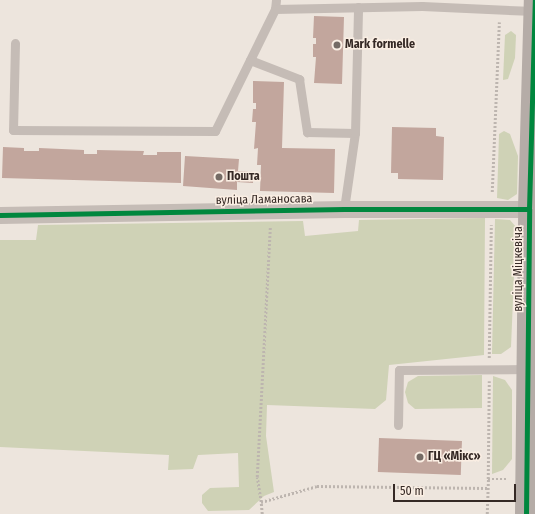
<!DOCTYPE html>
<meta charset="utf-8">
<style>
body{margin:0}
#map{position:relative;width:535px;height:514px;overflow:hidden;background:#ede5dd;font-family:"Fira Sans Condensed",sans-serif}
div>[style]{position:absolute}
.green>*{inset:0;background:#cfd2b6}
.building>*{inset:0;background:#c2a69d;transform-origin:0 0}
.path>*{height:2.5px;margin-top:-1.25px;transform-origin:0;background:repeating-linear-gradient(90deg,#bdb5af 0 2px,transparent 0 4px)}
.lane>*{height:9px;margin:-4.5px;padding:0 4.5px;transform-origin:4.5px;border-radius:4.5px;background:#c5bcb6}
.street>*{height:17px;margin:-8.5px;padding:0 8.5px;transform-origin:8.5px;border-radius:8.5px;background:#c5bcb6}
.secondary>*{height:22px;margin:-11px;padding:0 11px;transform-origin:11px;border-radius:11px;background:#b5aca7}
.cycleway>*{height:5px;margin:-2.5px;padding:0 2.5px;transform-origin:2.5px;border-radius:2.5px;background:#00873e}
.dots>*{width:11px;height:11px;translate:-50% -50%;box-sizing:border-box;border:2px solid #faeee3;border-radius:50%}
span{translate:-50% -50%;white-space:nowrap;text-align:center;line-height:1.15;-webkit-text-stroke:3px #faeee3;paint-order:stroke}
.poi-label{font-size:12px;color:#352925;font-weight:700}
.left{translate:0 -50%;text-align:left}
.street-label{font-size:12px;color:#352925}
.scale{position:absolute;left:393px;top:484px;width:123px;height:18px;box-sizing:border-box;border:2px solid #352925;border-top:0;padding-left:5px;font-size:12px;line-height:14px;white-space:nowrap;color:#352925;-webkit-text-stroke:3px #faeee3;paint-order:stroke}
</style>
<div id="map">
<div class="green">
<div style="clip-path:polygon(511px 31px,516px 35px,515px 58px,508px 79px,503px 80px,505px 35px)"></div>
<div style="clip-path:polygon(504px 131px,510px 134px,518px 156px,517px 194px,508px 200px,497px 198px,499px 134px)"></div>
<div style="clip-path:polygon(485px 218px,484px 355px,389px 365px,386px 400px,375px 409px,267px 405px,266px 436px,274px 492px,264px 496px,249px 510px,208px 511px,202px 503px,202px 495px,210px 488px,239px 487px,238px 453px,198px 455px,193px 469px,168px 470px,169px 455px,0 447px,0 240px,36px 240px,38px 225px,303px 221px,305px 236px,358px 231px,359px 220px)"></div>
<div style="clip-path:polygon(495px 219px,510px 220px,516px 227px,511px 347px,501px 354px,492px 354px)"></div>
<div style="clip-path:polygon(482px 375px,482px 408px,415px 409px,408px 403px,405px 392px,408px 382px,418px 376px)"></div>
<div style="clip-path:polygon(493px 376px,505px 380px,512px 390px,512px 459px,503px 470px,492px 474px)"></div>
</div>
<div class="building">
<div style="clip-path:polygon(314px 16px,344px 17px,342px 84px,314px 83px,316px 57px,313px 57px,313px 44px,316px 44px,316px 38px,313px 38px)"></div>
<div style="clip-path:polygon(253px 81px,284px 82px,282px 148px,335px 149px,334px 193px,260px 191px,261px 165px,257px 165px,258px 148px,254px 149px,256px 122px,252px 122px,253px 109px,256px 109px,256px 103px,253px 103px)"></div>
<div style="clip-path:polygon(392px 127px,436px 128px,436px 136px,444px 137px,443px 180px,398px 179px,398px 173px,391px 173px)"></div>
<div style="clip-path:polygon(3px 147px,24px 148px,24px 151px,39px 151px,39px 148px,84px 150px,84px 154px,97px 154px,97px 150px,144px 151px,143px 155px,157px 155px,157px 152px,181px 152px,181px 183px,2px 178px)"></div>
<div style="clip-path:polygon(185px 156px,239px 159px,238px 171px,254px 172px,253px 183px,237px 182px,237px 190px,183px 186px)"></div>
<div style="left:379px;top:438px;width:83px;height:34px;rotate:2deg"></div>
</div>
<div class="path">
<div style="left:492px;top:192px;width:170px;rotate:-87.6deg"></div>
<div style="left:489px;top:358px;width:133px;rotate:-89.1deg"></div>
<div style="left:488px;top:479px;width:98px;rotate:-89.4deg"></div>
<div style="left:261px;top:502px;width:25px;rotate:-99deg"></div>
<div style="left:257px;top:477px;width:250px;rotate:-87deg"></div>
<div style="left:262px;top:514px;width:12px;rotate:-95deg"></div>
<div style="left:261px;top:502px;width:58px;rotate:-15.9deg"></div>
<div style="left:317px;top:486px;width:170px;rotate:0.7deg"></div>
<div style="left:487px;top:514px;width:35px;rotate:-88deg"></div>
<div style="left:488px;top:479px;width:20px"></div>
</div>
<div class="lane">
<div style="left:276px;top:0;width:9px;rotate:96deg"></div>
<div style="left:275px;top:9px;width:147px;rotate:-1.2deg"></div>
<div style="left:422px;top:6px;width:112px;rotate:2.6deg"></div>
<div style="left:15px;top:43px;width:87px;rotate:91.3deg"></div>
<div style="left:13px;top:130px;width:202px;rotate:0.3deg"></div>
<div style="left:215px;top:131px;width:136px;rotate:-63.8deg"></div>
<div style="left:250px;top:60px;width:53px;rotate:21.2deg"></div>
<div style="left:299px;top:79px;width:54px;rotate:81.4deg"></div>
<div style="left:307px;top:132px;width:48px;rotate:1.2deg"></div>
<div style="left:344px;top:209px;width:77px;rotate:-81.8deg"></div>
<div style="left:355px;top:133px;width:126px;rotate:-88.6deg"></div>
<div style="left:398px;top:425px;width:55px;rotate:-89deg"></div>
<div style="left:399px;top:370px;width:129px;rotate:-0.4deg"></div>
</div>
<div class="street">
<div style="left:0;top:215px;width:344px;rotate:-1deg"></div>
<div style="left:344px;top:209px;width:185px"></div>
</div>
<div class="secondary">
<div style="left:526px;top:514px;width:305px;rotate:-89.4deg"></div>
<div style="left:529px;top:209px;width:209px;rotate:-88.4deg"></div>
</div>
<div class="cycleway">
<div style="left:0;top:215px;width:344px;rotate:-1deg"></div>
<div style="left:344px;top:209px;width:185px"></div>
<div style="left:526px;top:514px;width:305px;rotate:-89.4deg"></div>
<div style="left:529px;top:209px;width:209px;rotate:-88.4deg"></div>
</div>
<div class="dots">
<div style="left:337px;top:45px;background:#756b65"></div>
<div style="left:219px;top:177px;background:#756b65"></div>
<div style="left:420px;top:457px;background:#756b65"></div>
</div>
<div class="poi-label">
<span class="left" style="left:345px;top:45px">Mark formelle</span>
<span class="left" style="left:227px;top:177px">Пошта</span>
<span class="left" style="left:428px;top:457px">ГЦ «Мікс»</span>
</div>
<div class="street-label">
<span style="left:264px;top:200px;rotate:-1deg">вуліца Ламаносава</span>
<span style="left:519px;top:269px;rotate:-90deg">вуліца Міцкевіча</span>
</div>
<div class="scale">50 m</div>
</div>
